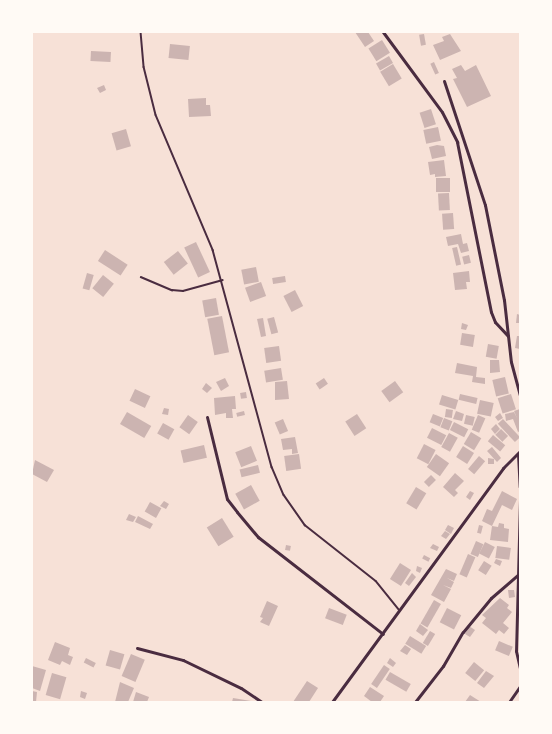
<!DOCTYPE html>
<style>
body{margin:0}
#map{position:relative;width:552px;height:734px;overflow:hidden;background:#f7e1d7;font-family:Helvetica,sans-serif}
div>[style]{position:absolute}
.building>*{inset:0;background:#ccb4b1;transform-origin:0 0}
.service>*{height:1.5px;margin:-0.75px;padding:0 0.75px;transform-origin:0.75px;border-radius:0.75px;background:#4a2c40}
.minor>*{height:3px;margin:-1.5px;padding:0 1.5px;transform-origin:1.5px;border-radius:1.5px;background:#4a2c40}
span{translate:-50% -50%;white-space:nowrap;text-align:center;line-height:1.15;-webkit-text-stroke:4px #fffaf5;paint-order:stroke}
.frame{position:absolute;inset:0;border:33px solid #fffaf5;pointer-events:none}
</style>
<div id="map">
<div class="building">
<div style="clip-path:polygon(355px 32px,368px 32px,374px 41px,365px 47px)"></div>
<div style="left:424px;top:34px;width:11px;height:5px;rotate:80deg"></div>
<div style="clip-path:polygon(450px 34px,461px 51px,440px 60px,433px 45px,444px 41px,442px 37px)"></div>
<div style="left:382px;top:40px;width:15px;height:16px;rotate:58deg"></div>
<div style="left:170px;top:44px;width:20px;height:14px;rotate:6deg"></div>
<div style="left:91px;top:51px;width:20px;height:10px;rotate:3deg"></div>
<div style="left:389px;top:56px;width:8px;height:15px;rotate:60deg"></div>
<div style="left:434px;top:62px;width:12px;height:4px;rotate:66deg"></div>
<div style="left:393px;top:64px;width:17px;height:15px;rotate:59deg"></div>
<div style="clip-path:polygon(461px 65px,465px 71px,476px 65px,491px 96px,467px 107px,453px 79px,457px 78px,452px 69px)"></div>
<div style="clip-path:polygon(104px 85px,106px 90px,100px 93px,97px 88px)"></div>
<div style="clip-path:polygon(206px 98px,206px 105px,210px 105px,211px 116px,189px 117px,188px 99px)"></div>
<div style="left:431px;top:109px;width:16px;height:12px;rotate:72deg"></div>
<div style="left:438px;top:127px;width:14px;height:15px;rotate:78deg"></div>
<div style="left:126px;top:129px;width:18px;height:15px;rotate:74deg"></div>
<div style="clip-path:polygon(437px 145px,444px 146px,446px 156px,432px 159px,429px 147px)"></div>
<div style="clip-path:polygon(444px 160px,446px 176px,435px 177px,435px 174px,430px 175px,428px 162px)"></div>
<div style="left:436px;top:178px;width:14px;height:14px"></div>
<div style="left:449px;top:193px;width:17px;height:11px;rotate:87deg"></div>
<div style="left:453px;top:213px;width:16px;height:11px;rotate:86deg"></div>
<div style="clip-path:polygon(461px 234px,463px 244px,467px 243px,469px 251px,461px 253px,458px 244px,448px 246px,446px 237px)"></div>
<div style="left:196px;top:242px;width:33px;height:13px;rotate:65deg"></div>
<div style="left:457px;top:247px;width:18px;height:5px;rotate:77deg"></div>
<div style="left:105px;top:250px;width:27px;height:13px;rotate:33deg"></div>
<div style="left:178px;top:251px;width:16px;height:18px;rotate:52deg"></div>
<div style="left:469px;top:255px;width:8px;height:7px;rotate:76deg"></div>
<div style="left:256px;top:267px;width:15px;height:15px;rotate:79deg"></div>
<div style="clip-path:polygon(469px 271px,470px 282px,466px 282px,467px 289px,455px 290px,453px 273px)"></div>
<div style="left:87px;top:273px;width:7px;height:16px;rotate:16deg"></div>
<div style="left:103px;top:275px;width:14px;height:17px;rotate:39deg"></div>
<div style="left:285px;top:276px;width:6px;height:13px;rotate:81deg"></div>
<div style="left:261px;top:282px;width:15px;height:17px;rotate:70deg"></div>
<div style="left:295px;top:290px;width:18px;height:13px;rotate:63deg"></div>
<div style="left:216px;top:298px;width:17px;height:14px;rotate:80deg"></div>
<div style="clip-path:polygon(517px 314px,520px 315px,520px 323px,516px 323px)"></div>
<div style="left:222px;top:316px;width:37px;height:15px;rotate:79deg"></div>
<div style="left:274px;top:317px;width:16px;height:7px;rotate:75deg"></div>
<div style="clip-path:polygon(263px 318px,266px 336px,261px 337px,257px 319px)"></div>
<div style="clip-path:polygon(462px 323px,468px 325px,466px 330px,461px 329px)"></div>
<div style="left:462px;top:333px;width:13px;height:12px;rotate:9deg"></div>
<div style="clip-path:polygon(517px 336px,520px 336px,520px 349px,515px 348px)"></div>
<div style="left:488px;top:344px;width:11px;height:13px;rotate:10deg"></div>
<div style="left:279px;top:346px;width:15px;height:15px;rotate:82deg"></div>
<div style="clip-path:polygon(490px 360px,499px 360px,500px 372px,490px 373px)"></div>
<div style="clip-path:polygon(457px 363px,477px 367px,476px 377px,485px 378px,485px 384px,472px 382px,473px 376px,455px 373px)"></div>
<div style="left:281px;top:368px;width:12px;height:17px;rotate:81deg"></div>
<div style="left:505px;top:377px;width:17px;height:13px;rotate:77deg"></div>
<div style="clip-path:polygon(225px 378px,229px 386px,221px 391px,216px 382px)"></div>
<div style="left:324px;top:378px;width:7px;height:10px;rotate:56deg"></div>
<div style="clip-path:polygon(287px 381px,289px 399px,275px 400px,275px 382px)"></div>
<div style="left:395px;top:381px;width:14px;height:17px;rotate:54deg"></div>
<div style="clip-path:polygon(206px 383px,212px 388px,207px 393px,202px 389px)"></div>
<div style="left:135px;top:389px;width:17px;height:13px;rotate:25deg"></div>
<div style="left:246px;top:392px;width:6px;height:6px;rotate:81deg"></div>
<div style="left:460px;top:394px;width:18px;height:6px;rotate:13deg"></div>
<div style="left:511px;top:394px;width:16px;height:14px;rotate:72deg"></div>
<div style="left:442px;top:395px;width:17px;height:10px;rotate:17deg"></div>
<div style="clip-path:polygon(235px 396px,236px 409px,232px 409px,233px 418px,226px 418px,226px 413px,215px 415px,214px 398px)"></div>
<div style="left:480px;top:400px;width:14px;height:14px;rotate:12deg"></div>
<div style="clip-path:polygon(164px 408px,169px 409px,168px 415px,162px 414px)"></div>
<div style="left:446px;top:409px;width:7px;height:8px;rotate:8deg"></div>
<div style="clip-path:polygon(520px 409px,520px 431px,518px 432px,513px 419px,506px 421px,505px 414px,514px 412px,517px 418px,514px 411px)"></div>
<div style="left:244px;top:411px;width:4px;height:8px;rotate:76deg"></div>
<div style="clip-path:polygon(456px 411px,464px 414px,462px 421px,453px 419px)"></div>
<div style="left:127px;top:412px;width:28px;height:14px;rotate:30deg"></div>
<div style="clip-path:polygon(500px 413px,503px 418px,498px 421px,495px 417px)"></div>
<div style="left:357px;top:414px;width:17px;height:14px;rotate:57deg"></div>
<div style="left:433px;top:414px;width:11px;height:9px;rotate:22deg"></div>
<div style="left:188px;top:415px;width:12px;height:15px;rotate:35deg"></div>
<div style="left:466px;top:415px;width:9px;height:9px;rotate:13deg"></div>
<div style="left:478px;top:415px;width:8px;height:16px;rotate:23deg"></div>
<div style="left:444px;top:418px;width:9px;height:10px;rotate:21deg"></div>
<div style="left:283px;top:419px;width:13px;height:9px;rotate:67deg"></div>
<div style="left:503px;top:419px;width:25px;height:7px;rotate:47deg"></div>
<div style="left:454px;top:422px;width:16px;height:9px;rotate:27deg"></div>
<div style="left:163px;top:423px;width:13px;height:12px;rotate:29deg"></div>
<div style="clip-path:polygon(496px 424px,500px 429px,495px 434px,491px 429px)"></div>
<div style="left:432px;top:428px;width:16px;height:11px;rotate:27deg"></div>
<div style="left:501px;top:429px;width:10px;height:8px;rotate:45deg"></div>
<div style="left:471px;top:432px;width:12px;height:14px;rotate:31deg"></div>
<div style="left:449px;top:433px;width:10px;height:16px;rotate:29deg"></div>
<div style="left:493px;top:435px;width:16px;height:8px;rotate:40deg"></div>
<div style="clip-path:polygon(295px 437px,298px 453px,292px 454px,292px 449px,283px 450px,281px 439px)"></div>
<div style="left:424px;top:444px;width:13px;height:16px;rotate:27deg"></div>
<div style="left:204px;top:445px;width:13px;height:24px;rotate:77deg"></div>
<div style="left:251px;top:446px;width:16px;height:17px;rotate:68deg"></div>
<div style="left:463px;top:446px;width:13px;height:13px;rotate:32deg"></div>
<div style="clip-path:polygon(492px 447px,501px 458px,497px 462px,487px 451px)"></div>
<div style="left:299px;top:454px;width:15px;height:15px;rotate:82deg"></div>
<div style="left:436px;top:454px;width:16px;height:16px;rotate:35deg"></div>
<div style="left:479px;top:456px;width:8px;height:17px;rotate:40deg"></div>
<div style="clip-path:polygon(488px 458px,494px 459px,494px 464px,488px 464px)"></div>
<div style="clip-path:polygon(35px 460px,54px 470px,47px 482px,32px 474px)"></div>
<div style="left:258px;top:465px;width:8px;height:19px;rotate:76deg"></div>
<div style="clip-path:polygon(455px 473px,464px 481px,455px 490px,458px 493px,454px 497px,443px 487px)"></div>
<div style="left:431px;top:475px;width:7px;height:10px;rotate:45deg"></div>
<div style="left:251px;top:485px;width:18px;height:18px;rotate:61deg"></div>
<div style="left:416px;top:487px;width:12px;height:19px;rotate:31deg"></div>
<div style="clip-path:polygon(470px 491px,474px 493px,470px 500px,466px 497px)"></div>
<div style="clip-path:polygon(502px 491px,517px 499px,512px 510px,502px 505px,492px 526px,482px 521px,487px 509px,492px 511px)"></div>
<div style="clip-path:polygon(164px 501px,169px 504px,166px 509px,160px 506px)"></div>
<div style="left:150px;top:502px;width:13px;height:11px;rotate:29deg"></div>
<div style="clip-path:polygon(129px 514px,136px 517px,133px 522px,126px 520px)"></div>
<div style="clip-path:polygon(138px 516px,153px 524px,150px 529px,135px 522px)"></div>
<div style="left:222px;top:518px;width:22px;height:18px;rotate:58deg"></div>
<div style="clip-path:polygon(499px 523px,504px 524px,504px 528px,509px 529px,508px 542px,490px 540px,492px 526px,498px 527px)"></div>
<div style="clip-path:polygon(448px 525px,454px 528px,451px 534px,445px 530px)"></div>
<div style="left:479px;top:525px;width:4px;height:8px;rotate:14deg"></div>
<div style="clip-path:polygon(445px 531px,450px 534px,446px 539px,441px 536px)"></div>
<div style="left:476px;top:541px;width:8px;height:14px;rotate:23deg"></div>
<div style="left:485px;top:542px;width:11px;height:13px;rotate:27deg"></div>
<div style="clip-path:polygon(433px 544px,439px 547px,437px 551px,430px 548px)"></div>
<div style="left:286px;top:545px;width:5px;height:5px;rotate:11deg"></div>
<div style="left:497px;top:546px;width:14px;height:12px;rotate:8deg"></div>
<div style="left:468px;top:554px;width:8px;height:22px;rotate:23deg"></div>
<div style="left:424px;top:555px;width:7px;height:4px;rotate:27deg"></div>
<div style="clip-path:polygon(496px 559px,502px 561px,500px 566px,494px 563px)"></div>
<div style="left:484px;top:561px;width:9px;height:11px;rotate:32deg"></div>
<div style="left:400px;top:563px;width:13px;height:19px;rotate:32deg"></div>
<div style="clip-path:polygon(417px 566px,422px 568px,420px 573px,416px 571px)"></div>
<div style="clip-path:polygon(446px 569px,457px 574px,454px 581px,447px 578px,454px 582px,451px 588px,443px 585px,451px 589px,444px 602px,431px 595px)"></div>
<div style="clip-path:polygon(412px 573px,416px 577px,409px 586px,405px 583px)"></div>
<div style="clip-path:polygon(508px 590px,514px 590px,515px 597px,509px 598px)"></div>
<div style="clip-path:polygon(500px 598px,509px 605px,507px 608px,512px 612px,503px 623px,509px 628px,504px 634px,499px 630px,496px 634px,482px 623px,486px 618px,482px 615px)"></div>
<div style="left:434px;top:600px;width:8px;height:27px;rotate:30deg"></div>
<div style="clip-path:polygon(267px 601px,278px 606px,269px 626px,260px 622px,263px 618px,260px 617px)"></div>
<div style="left:329px;top:608px;width:19px;height:11px;rotate:21deg"></div>
<div style="left:447px;top:608px;width:16px;height:16px;rotate:27deg"></div>
<div style="clip-path:polygon(420px 624px,428px 630px,423px 636px,416px 631px)"></div>
<div style="clip-path:polygon(469px 626px,475px 630px,470px 637px,465px 634px)"></div>
<div style="left:430px;top:631px;width:6px;height:14px;rotate:31deg"></div>
<div style="left:410px;top:636px;width:19px;height:9px;rotate:32deg"></div>
<div style="left:499px;top:641px;width:15px;height:10px;rotate:23deg"></div>
<div style="clip-path:polygon(55px 642px,70px 648px,68px 655px,73px 657px,70px 665px,62px 661px,60px 665px,48px 660px)"></div>
<div style="clip-path:polygon(405px 645px,411px 649px,407px 655px,400px 651px)"></div>
<div style="left:110px;top:650px;width:15px;height:16px;rotate:16deg"></div>
<div style="left:131px;top:654px;width:15px;height:24px;rotate:23deg"></div>
<div style="left:86px;top:658px;width:11px;height:5px;rotate:27deg"></div>
<div style="clip-path:polygon(390px 658px,396px 663px,393px 667px,387px 663px)"></div>
<div style="left:474px;top:662px;width:13px;height:14px;rotate:39deg"></div>
<div style="left:384px;top:665px;width:7px;height:23px;rotate:34deg"></div>
<div style="clip-path:polygon(32px 666px,46px 670px,40px 691px,32px 688px)"></div>
<div style="clip-path:polygon(486px 671px,494px 676px,484px 688px,477px 683px)"></div>
<div style="left:390px;top:672px;width:24px;height:9px;rotate:30deg"></div>
<div style="left:52px;top:673px;width:15px;height:23px;rotate:16deg"></div>
<div style="clip-path:polygon(307px 681px,318px 688px,309px 702px,293px 702px)"></div>
<div style="clip-path:polygon(120px 682px,134px 688px,128px 702px,115px 702px)"></div>
<div style="clip-path:polygon(370px 687px,384px 696px,380px 702px,372px 702px,364px 696px)"></div>
<div style="clip-path:polygon(32px 691px,37px 692px,36px 702px,32px 702px)"></div>
<div style="clip-path:polygon(81px 691px,87px 693px,85px 699px,80px 697px)"></div>
<div style="clip-path:polygon(136px 692px,149px 697px,147px 702px,133px 702px)"></div>
<div style="clip-path:polygon(470px 695px,481px 702px,465px 702px)"></div>
<div style="clip-path:polygon(233px 698px,251px 701px,251px 702px,232px 702px)"></div>
</div>
<div class="service">
<div style="left:141px;top:32px;width:35px;rotate:85deg"></div>
<div style="left:144px;top:67px;width:49px;rotate:76deg"></div>
<div style="left:156px;top:115px;width:147px;rotate:67.1deg"></div>
<div style="left:213px;top:250px;width:225px;rotate:74.8deg"></div>
<div style="left:272px;top:467px;width:30px;rotate:67deg"></div>
<div style="left:284px;top:495px;width:37px;rotate:55deg"></div>
<div style="left:305px;top:525px;width:90px;rotate:38.3deg"></div>
<div style="left:376px;top:581px;width:36px;rotate:51deg"></div>
<div style="left:141px;top:277px;width:34px;rotate:23deg"></div>
<div style="left:172px;top:290px;width:11px;rotate:5deg"></div>
<div style="left:183px;top:291px;width:41px;rotate:-15.4deg"></div>
</div>
<div class="minor">
<div style="left:383px;top:32px;width:99px;rotate:53.6deg"></div>
<div style="left:442px;top:112px;width:34px;rotate:63deg"></div>
<div style="left:457px;top:142px;width:173px;rotate:78.7deg"></div>
<div style="left:491px;top:312px;width:11px;rotate:68deg"></div>
<div style="left:495px;top:322px;width:19px;rotate:47deg"></div>
<div style="left:444px;top:81px;width:131px;rotate:71.7deg"></div>
<div style="left:485px;top:205px;width:97px;rotate:78.7deg"></div>
<div style="left:504px;top:300px;width:62px;rotate:83.6deg"></div>
<div style="left:511px;top:362px;width:34px;rotate:75deg"></div>
<div style="left:207px;top:417px;width:84px;rotate:76.3deg"></div>
<div style="left:227px;top:499px;width:16px;rotate:52deg"></div>
<div style="left:237px;top:512px;width:33px;rotate:50deg"></div>
<div style="left:258px;top:537px;width:158px;rotate:37.8deg"></div>
<div style="left:518px;top:454px;width:33px;rotate:87deg"></div>
<div style="left:520px;top:500px;width:151px;rotate:91.5deg"></div>
<div style="left:516px;top:651px;width:17px;rotate:77deg"></div>
<div style="left:137px;top:648px;width:48px;rotate:14.6deg"></div>
<div style="left:183px;top:660px;width:64px;rotate:25.8deg"></div>
<div style="left:241px;top:688px;width:25px;rotate:34deg"></div>
<div style="left:332px;top:702px;width:290px;rotate:-53.8deg"></div>
<div style="left:503px;top:468px;width:24px;rotate:-45deg"></div>
<div style="left:415px;top:702px;width:46px;rotate:-52.1deg"></div>
<div style="left:443px;top:666px;width:39px;rotate:-60deg"></div>
<div style="left:463px;top:632px;width:44px;rotate:-50.5deg"></div>
<div style="left:491px;top:598px;width:35px;rotate:-41deg"></div>
<div style="left:509px;top:702px;width:19px;rotate:-55deg"></div>
</div>
<div class="frame"></div>
</div>
